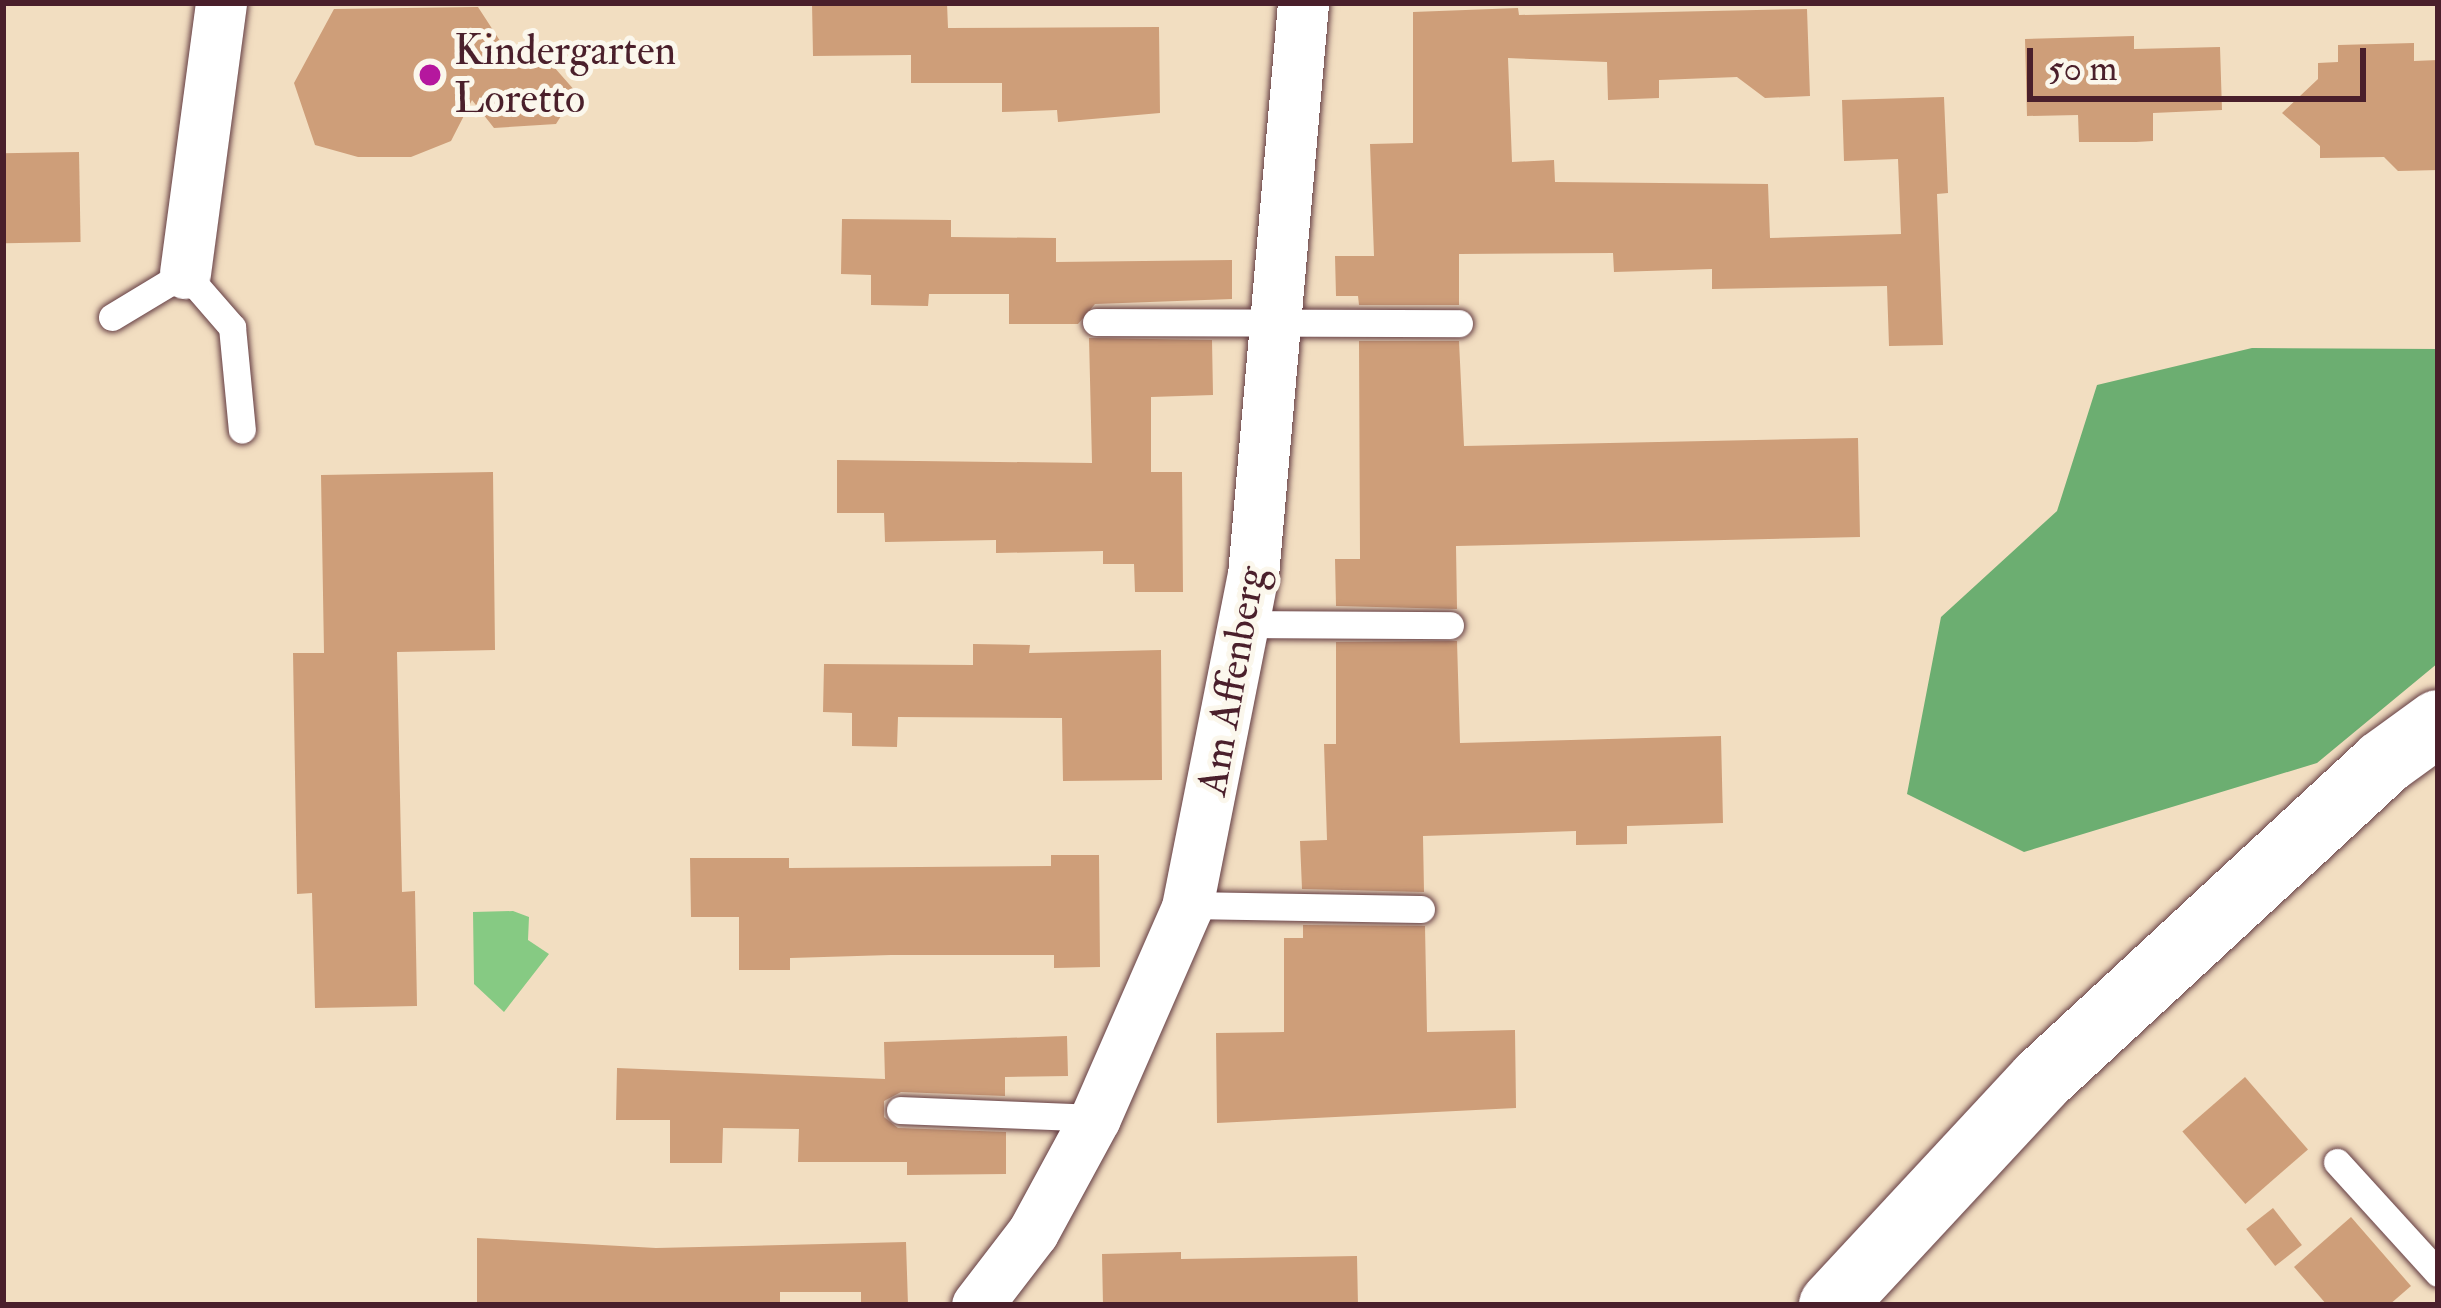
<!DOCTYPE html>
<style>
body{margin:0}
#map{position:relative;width:2441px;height:1308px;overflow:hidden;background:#f2dec1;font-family:"IM FELL Double Pica",serif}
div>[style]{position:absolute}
.green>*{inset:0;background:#86ca83}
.forest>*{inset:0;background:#6cae71}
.building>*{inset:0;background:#ce9e79;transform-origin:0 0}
.roads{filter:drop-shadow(0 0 3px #633c42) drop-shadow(0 0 3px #633c42)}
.lane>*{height:27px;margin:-13.5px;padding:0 13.5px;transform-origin:13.5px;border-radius:13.5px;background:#fff}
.street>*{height:51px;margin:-25.5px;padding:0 25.5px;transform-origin:25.5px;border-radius:25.5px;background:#fff}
.secondary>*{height:66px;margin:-33px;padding:0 33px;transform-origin:33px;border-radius:33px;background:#fff}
.dots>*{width:33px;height:33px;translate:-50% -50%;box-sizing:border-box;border:6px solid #fbf7ec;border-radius:50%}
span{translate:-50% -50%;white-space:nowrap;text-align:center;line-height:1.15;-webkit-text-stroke:10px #fbf7ec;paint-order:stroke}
.poi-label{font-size:42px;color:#4a1f2b}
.left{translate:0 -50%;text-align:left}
.street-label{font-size:42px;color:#4a1f2b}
.frame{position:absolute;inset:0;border:6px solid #4a1f2b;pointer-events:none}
.scale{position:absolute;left:2027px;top:48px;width:339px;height:54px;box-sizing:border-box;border:6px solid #4a1f2b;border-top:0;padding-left:15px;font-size:36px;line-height:42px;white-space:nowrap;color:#4a1f2b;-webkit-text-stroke:9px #fbf7ec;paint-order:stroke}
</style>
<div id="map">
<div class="green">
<div style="clip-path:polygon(513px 911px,529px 917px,528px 940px,549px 954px,504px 1012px,474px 984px,473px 912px)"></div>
</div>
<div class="forest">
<div style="clip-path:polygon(2252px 348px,2438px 349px,2438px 663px,2317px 763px,2024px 852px,1907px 794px,1941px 617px,2057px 511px,2097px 385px)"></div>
</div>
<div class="building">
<div style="clip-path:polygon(812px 3px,947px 3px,948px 28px,1159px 27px,1160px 113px,1058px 122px,1057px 110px,1002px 112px,1002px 83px,911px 83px,911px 55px,813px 56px)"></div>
<div style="clip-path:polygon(478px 7px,513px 61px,554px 67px,576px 92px,556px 124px,494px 128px,472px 100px,451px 141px,411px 157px,358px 157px,315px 145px,294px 83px,334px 9px)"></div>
<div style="clip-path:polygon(1518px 8px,1519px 15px,1807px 9px,1810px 96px,1765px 98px,1737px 77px,1659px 80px,1659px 98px,1608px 100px,1607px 62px,1508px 58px,1512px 162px,1554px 160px,1555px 182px,1768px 184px,1770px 238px,1901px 234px,1898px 159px,1844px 161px,1842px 100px,1944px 97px,1948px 193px,1937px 194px,1943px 345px,1889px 346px,1887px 286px,1712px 289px,1712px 269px,1614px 272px,1613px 253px,1459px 254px,1459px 305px,1359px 305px,1358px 296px,1336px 296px,1335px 256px,1374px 256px,1370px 144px,1413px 143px,1413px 12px)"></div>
<div style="clip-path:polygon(2134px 36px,2134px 49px,2220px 47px,2222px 110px,2153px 113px,2153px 141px,2136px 142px,2079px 142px,2078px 115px,2027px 116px,2025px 39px)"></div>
<div style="clip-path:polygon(2414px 43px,2414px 61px,2438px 60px,2438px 170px,2398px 171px,2384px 157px,2320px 158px,2320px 146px,2282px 113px,2318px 79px,2318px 63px,2338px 62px,2338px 45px)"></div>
<div style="left:79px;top:152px;width:90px;height:76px;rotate:89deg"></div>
<div style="clip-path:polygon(842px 219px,951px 220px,951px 237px,1056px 238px,1056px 262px,1232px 260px,1232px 299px,1095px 304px,1078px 324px,1009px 324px,1009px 294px,929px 294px,928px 306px,871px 305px,871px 275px,841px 274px)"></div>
<div style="clip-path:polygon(1089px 338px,1212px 340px,1213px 395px,1151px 397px,1151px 472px,1182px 472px,1183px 592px,1135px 592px,1134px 564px,1103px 564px,1103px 551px,996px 553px,996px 540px,885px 542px,884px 513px,837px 513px,837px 460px,1092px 463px)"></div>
<div style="clip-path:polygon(1359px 341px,1459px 341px,1464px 446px,1858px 438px,1860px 537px,1456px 546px,1457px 609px,1336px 606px,1335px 559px,1360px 559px)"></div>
<div style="clip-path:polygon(493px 472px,495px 650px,397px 652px,402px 892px,415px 891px,417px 1006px,315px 1008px,312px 893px,297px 894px,293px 653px,324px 653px,321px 475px)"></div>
<div style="clip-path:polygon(1457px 641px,1460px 743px,1721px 736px,1723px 823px,1627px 826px,1627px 844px,1576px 845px,1576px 831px,1423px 836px,1424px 892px,1302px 889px,1300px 841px,1327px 840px,1324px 744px,1336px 744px,1336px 642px)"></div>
<div style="clip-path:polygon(973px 644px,1030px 645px,1029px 653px,1161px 650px,1162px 780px,1063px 781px,1062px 718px,898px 717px,897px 747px,852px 746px,852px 713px,823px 712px,824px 664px,973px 665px)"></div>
<div style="clip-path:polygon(1051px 855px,1099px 855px,1100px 967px,1054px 968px,1054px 955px,891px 955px,790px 958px,790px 970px,739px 970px,739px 917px,691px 917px,690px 858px,789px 858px,789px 868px,1051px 866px)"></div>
<div style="clip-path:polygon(1303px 925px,1425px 926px,1427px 1032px,1515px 1030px,1516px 1108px,1217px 1123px,1216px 1033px,1284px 1032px,1284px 938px,1303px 938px)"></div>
<div style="clip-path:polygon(1067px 1036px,1068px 1076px,1005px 1077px,1005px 1096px,901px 1092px,884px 1101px,884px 1117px,898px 1128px,1006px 1132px,1006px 1174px,907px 1175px,907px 1162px,798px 1162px,799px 1129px,723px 1128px,722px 1163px,670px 1163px,670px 1120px,616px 1120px,617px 1068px,885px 1079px,884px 1042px)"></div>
<div style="left:2245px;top:1077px;width:96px;height:83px;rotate:49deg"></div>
<div style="left:2273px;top:1208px;width:47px;height:34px;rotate:52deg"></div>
<div style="clip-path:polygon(2351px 1217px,2411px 1286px,2389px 1305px,2327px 1305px,2294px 1267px)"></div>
<div style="clip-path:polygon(477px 1238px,656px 1248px,906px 1242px,908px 1305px,861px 1305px,861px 1292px,780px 1292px,780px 1305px,477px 1303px)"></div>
<div style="clip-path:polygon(1181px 1252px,1181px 1259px,1357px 1256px,1358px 1305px,1103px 1305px,1102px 1254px)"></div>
</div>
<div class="roads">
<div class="lane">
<div style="left:112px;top:317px;width:85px;rotate:-31.1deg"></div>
<div style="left:185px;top:273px;width:72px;rotate:49deg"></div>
<div style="left:232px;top:327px;width:103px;rotate:84.5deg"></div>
<div style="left:1096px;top:322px;width:363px;rotate:0.2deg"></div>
<div style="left:1245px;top:624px;width:205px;rotate:0.3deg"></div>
<div style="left:1187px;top:905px;width:234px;rotate:1deg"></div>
<div style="left:900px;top:1110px;width:195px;rotate:2.3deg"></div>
<div style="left:2337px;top:1162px;width:150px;rotate:47.7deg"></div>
</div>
<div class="street">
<div style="left:185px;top:273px;width:272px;rotate:-82.4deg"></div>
<div style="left:977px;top:1305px;width:92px;rotate:-52.5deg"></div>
<div style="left:1033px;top:1232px;width:130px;rotate:-61.5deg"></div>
<div style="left:1095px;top:1118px;width:230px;rotate:-66.4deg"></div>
<div style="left:1187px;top:907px;width:338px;rotate:-78.8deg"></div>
<div style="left:1253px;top:575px;width:574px;rotate:-85deg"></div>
</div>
<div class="secondary">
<div style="left:1832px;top:1305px;width:307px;rotate:-47.1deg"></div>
<div style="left:2041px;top:1080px;width:466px;rotate:-42.8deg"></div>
<div style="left:2383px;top:763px;width:68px;rotate:-36deg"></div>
</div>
</div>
<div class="dots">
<div style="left:430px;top:75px;background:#b5179e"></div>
</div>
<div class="poi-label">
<span class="left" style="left:454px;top:75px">Kindergarten<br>Loretto</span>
</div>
<div class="street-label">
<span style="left:1232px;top:681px;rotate:-80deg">Am Affenberg</span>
</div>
<div class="frame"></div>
<div class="scale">50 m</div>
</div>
